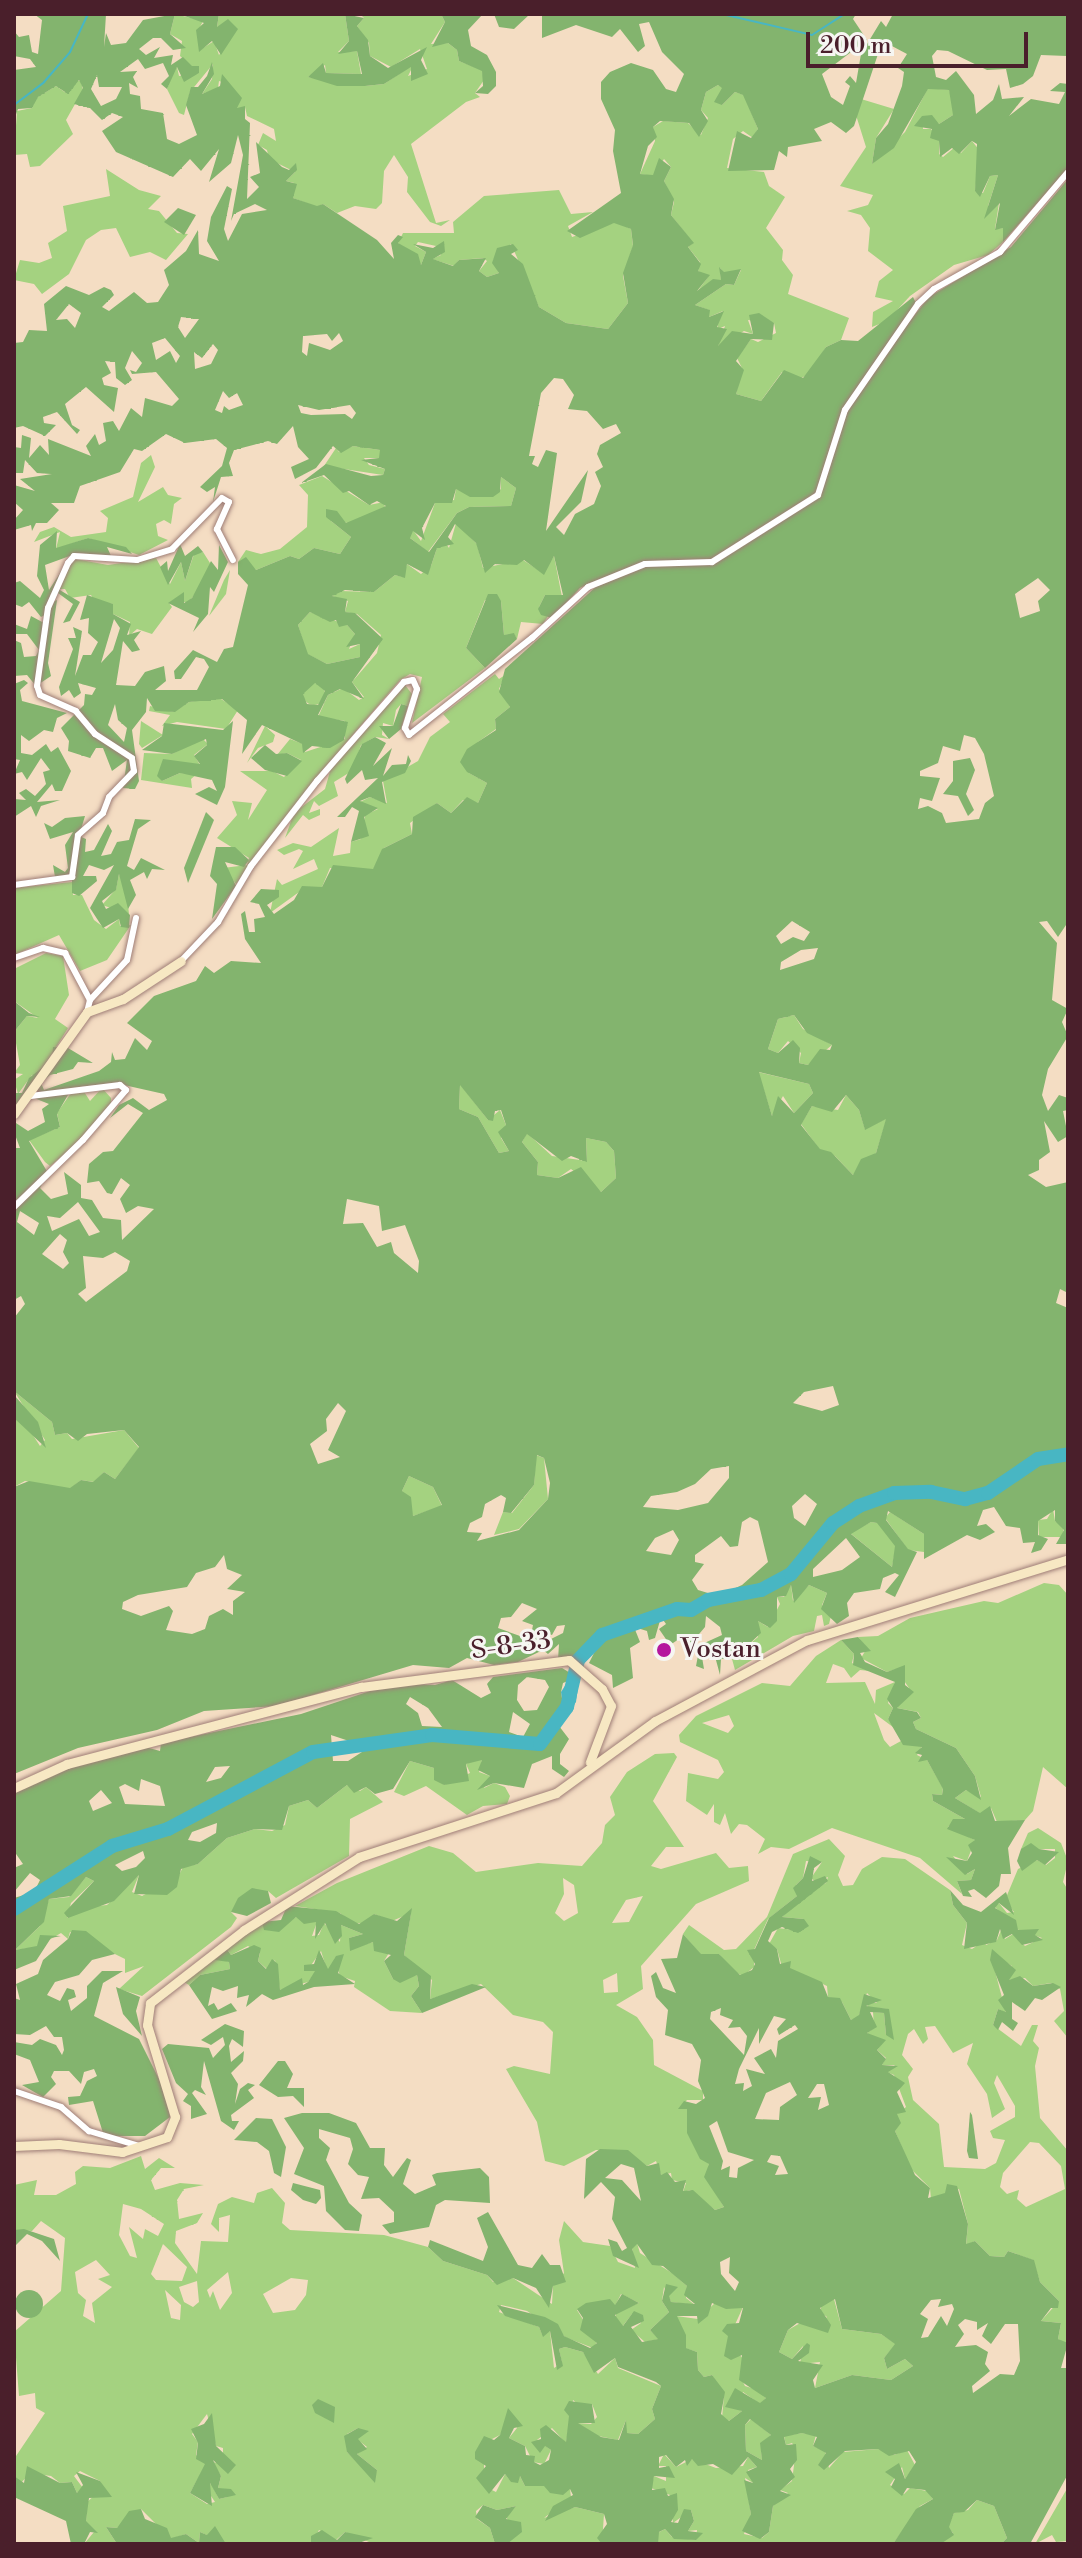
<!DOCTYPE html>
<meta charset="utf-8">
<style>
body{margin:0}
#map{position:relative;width:1082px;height:2558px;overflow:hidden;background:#f4ddc3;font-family:"Libre Bodoni","Noto Serif Armenian",serif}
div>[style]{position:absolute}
.green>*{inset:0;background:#a4d280}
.round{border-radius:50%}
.forest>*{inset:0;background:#83b46e}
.water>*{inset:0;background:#48b6c3}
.stream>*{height:2px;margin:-1px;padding:0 1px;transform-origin:1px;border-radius:1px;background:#48b6c3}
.river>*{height:14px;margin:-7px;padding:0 7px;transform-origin:7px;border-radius:7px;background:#48b6c3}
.roads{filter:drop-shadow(0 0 2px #9f7e77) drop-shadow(0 0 2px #9f7e77)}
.street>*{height:6px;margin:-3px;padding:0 3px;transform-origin:3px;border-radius:3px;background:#fff}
.secondary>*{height:9px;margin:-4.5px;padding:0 4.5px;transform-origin:4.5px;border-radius:4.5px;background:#f7e8c3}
.dots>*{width:22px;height:22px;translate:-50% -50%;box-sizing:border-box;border:4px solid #f6f6f2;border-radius:50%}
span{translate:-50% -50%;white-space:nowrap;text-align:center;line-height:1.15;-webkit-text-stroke:6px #f6f6f2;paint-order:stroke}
.street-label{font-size:26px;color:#4a1f2b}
.poi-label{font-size:26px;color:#4a1f2b}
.left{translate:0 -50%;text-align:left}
.frame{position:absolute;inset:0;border:16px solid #4a1f2b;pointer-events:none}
.scale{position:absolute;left:806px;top:32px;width:222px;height:36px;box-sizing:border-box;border:4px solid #4a1f2b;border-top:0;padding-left:10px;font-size:24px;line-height:28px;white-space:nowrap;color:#4a1f2b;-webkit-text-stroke:6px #f6f6f2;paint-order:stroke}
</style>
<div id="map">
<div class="green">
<div style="clip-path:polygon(175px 14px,203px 21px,197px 33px,200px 50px,214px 41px,219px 55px,236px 31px,229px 24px,217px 27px,219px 14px,345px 14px,349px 41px,338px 52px,357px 51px,361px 74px,326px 73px,325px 65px,308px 77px,365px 86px,384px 84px,408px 68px,413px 66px,408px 76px,427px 69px,420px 49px,391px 67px,370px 56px,369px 43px,357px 26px,364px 18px,360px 14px,441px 14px,445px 22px,431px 44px,448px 43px,457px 50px,459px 61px,482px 70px,484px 80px,475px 93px,480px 97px,466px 102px,411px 144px,436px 223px,450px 220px,441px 226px,430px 222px,407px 192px,408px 177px,394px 155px,384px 171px,382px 203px,376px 209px,355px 206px,337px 213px,323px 204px,317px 207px,293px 198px,294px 183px,286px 181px,295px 172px,269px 159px,267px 150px,258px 145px,263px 133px,276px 141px,274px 129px,247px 116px,245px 107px,238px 110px,228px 84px,219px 81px,218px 88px,202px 94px,212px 79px,213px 64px,190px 92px,184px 115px,179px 113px,167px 89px,173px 73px,177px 67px,179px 76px,199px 73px,180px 56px,182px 41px,170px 34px)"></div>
<div style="clip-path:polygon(77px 81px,81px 81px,83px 90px,66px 120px,73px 134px,40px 166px,30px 167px,27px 154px,14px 155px,17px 111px,32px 108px,36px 98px,56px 86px,66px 93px)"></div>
<div style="clip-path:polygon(718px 85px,722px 87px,722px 105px,735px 92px,744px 95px,758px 129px,753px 138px,743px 131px,733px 139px,727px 168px,764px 172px,769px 186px,785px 197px,766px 228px,783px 250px,782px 260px,793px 275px,788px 294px,849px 318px,841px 340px,826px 347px,810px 373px,800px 379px,782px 372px,761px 401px,736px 394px,742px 368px,737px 358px,751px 339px,758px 342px,776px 333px,774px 323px,748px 320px,753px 334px,744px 331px,718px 346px,725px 326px,718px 329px,717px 322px,723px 311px,709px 317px,709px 310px,695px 305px,726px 284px,734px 285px,741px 270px,724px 273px,720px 268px,721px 280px,697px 292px,708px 277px,698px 271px,700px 262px,688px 247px,693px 243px,671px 215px,674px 202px,664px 181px,671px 167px,664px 159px,653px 176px,640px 174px,655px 141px,653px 127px,663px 121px,688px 123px,701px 135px,708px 118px,701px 110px,706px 92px)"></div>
<div style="clip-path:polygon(928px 88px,949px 90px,955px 106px,953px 115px,939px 124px,922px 116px,923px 129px,931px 129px,939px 141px,939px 154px,943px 157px,955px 147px,961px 153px,972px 141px,980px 151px,975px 191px,983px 193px,990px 176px,998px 175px,988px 206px,999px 203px,995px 229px,1003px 228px,1003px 242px,988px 255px,954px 265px,910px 296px,887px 321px,872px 327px,873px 312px,893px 301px,875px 297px,879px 281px,893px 270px,868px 251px,870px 228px,861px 215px,847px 211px,868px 205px,873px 195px,840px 186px,866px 147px,855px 112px,861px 99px,894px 109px,876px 138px,872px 164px,905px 132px)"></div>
<div style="clip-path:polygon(106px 169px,139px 190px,161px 196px,148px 209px,159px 211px,177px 233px,188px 234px,166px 260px,150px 252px,130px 257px,116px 228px,101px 230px,86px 240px,69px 274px,42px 294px,34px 284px,14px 280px,20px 260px,39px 263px,52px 258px,48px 243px,67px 231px,63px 206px,110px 196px)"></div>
<div style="clip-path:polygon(559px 190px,571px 214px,593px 212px,568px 226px,572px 237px,616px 222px,631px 229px,633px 246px,623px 276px,628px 303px,608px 329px,566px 323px,539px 307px,511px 244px,493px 260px,499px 273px,487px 277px,479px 271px,487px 261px,483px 258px,459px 260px,454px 266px,432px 259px,441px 255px,436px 246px,418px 242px,415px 246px,426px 252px,421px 265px,398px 243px,403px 233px,454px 233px,453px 222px,484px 196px)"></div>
<div style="clip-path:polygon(353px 446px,380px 450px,380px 458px,364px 458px,369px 465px,385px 469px,383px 475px,324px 466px,336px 448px,339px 452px)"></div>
<div style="clip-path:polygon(151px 455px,155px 467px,138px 502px,163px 487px,168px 495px,182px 498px,174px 504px,171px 524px,164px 520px,156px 524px,158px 536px,168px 540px,139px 555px,88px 538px,56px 549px,60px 532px,34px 542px,40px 532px,54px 527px,71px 537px,106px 532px,108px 518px,100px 511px,133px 497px,141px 463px)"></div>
<div style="clip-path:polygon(322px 476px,369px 505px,384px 502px,385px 508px,348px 523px,331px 521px,351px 537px,340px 554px,314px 548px,299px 559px,290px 556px,256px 570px,238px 562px,246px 550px,261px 554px,280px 549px,307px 527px,308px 495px,299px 485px)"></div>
<div style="clip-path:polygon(501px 477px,516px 488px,511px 506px,469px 507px,457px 513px,428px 552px,409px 537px,413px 530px,421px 541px,435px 503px,454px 500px,456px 489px,491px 497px,501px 489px)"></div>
<div style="clip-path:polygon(456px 523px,477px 544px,483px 568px,523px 560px,543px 573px,554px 556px,562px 597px,545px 595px,539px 607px,548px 616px,543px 624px,521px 622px,517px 639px,514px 634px,504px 635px,501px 601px,485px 600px,466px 648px,485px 668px,412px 723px,422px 677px,410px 674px,400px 680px,315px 779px,236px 884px,223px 868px,247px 865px,249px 858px,217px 838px,237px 815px,232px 801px,252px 803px,248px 820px,267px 790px,240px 771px,272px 771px,284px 777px,301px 760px,287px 753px,277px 755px,290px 739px,303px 744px,305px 752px,345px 739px,345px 721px,318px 717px,328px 695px,343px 688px,359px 700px,364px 697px,352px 682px,377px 653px,381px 635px,357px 614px,345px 612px,348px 601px,332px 596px,340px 591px,374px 592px,395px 575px,403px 577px,407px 564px,421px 574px,431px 566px,437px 548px,445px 542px,449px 548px)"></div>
<div style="clip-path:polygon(203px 552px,210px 563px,208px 576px,189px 602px,183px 602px,184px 593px,169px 603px,172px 607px,152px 634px,137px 629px,129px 636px,130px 622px,113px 614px,113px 604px,95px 602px,91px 595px,70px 598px,65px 589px,58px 589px,70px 558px,108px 565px,156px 558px,170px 584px,181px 562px,185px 581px,194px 554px)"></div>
<div style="clip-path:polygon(230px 570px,226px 594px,209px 616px,224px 580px)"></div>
<div style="clip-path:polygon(310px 612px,347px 625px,355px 634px,349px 649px,360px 644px,360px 657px,327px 664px,307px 654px,298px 625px)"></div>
<div style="clip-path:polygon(495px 674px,499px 679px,505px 675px,499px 689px,510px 707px,495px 719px,496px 729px,478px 742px,469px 773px,487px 783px,478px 803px,463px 800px,451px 813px,437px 803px,410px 823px,412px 834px,384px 848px,373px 870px,330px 868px,322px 887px,306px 887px,270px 913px,277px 879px,282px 885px,318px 869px,314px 859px,293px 869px,303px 851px,299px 849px,284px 855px,277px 850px,293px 843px,311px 847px,339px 828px,333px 856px,350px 853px,351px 842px,361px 839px,365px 815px,378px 809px,360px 802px,370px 797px,387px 803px,383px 781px,418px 761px,430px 737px,450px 722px,443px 714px)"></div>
<div class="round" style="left:303px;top:683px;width:22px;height:22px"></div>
<div style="clip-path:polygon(405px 685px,412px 694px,408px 706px,401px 704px,396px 710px,393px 726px,383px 723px,382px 735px,389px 739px,375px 737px,361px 745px,352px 771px,334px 782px,338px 796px,319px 806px,314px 801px,309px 813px,320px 809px,320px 815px,309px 820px,303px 815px,285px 838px,294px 813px,325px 789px,331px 768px)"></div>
<div style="clip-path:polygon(218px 697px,238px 710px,226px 729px,177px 722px,162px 726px,170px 715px,149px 711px,150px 706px,173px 712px,189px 702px)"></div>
<div style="clip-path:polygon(141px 721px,163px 735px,142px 748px,139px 744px)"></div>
<div style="clip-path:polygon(265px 726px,275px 735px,273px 742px,258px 748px,247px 763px)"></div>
<div style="clip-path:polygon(202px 738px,208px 744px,194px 755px,200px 765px,168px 761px,160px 772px,162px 781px,180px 773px,197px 774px,191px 779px,192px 788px,141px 780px,144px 753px,172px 754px)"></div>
<div style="clip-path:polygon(119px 874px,126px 888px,129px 914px,102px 905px,116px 889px)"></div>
<div style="clip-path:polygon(72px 882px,73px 895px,82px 895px,94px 920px,106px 929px,119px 919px,120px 926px,131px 925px,107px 960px,80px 971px,59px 935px,14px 955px,14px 888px)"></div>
<div style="clip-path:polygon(46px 953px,63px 956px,69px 995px,55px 1019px,68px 1028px,37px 1078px,32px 1075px,18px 1094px,14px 1080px,23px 1074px,14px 1073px,20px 1065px,14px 1032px,27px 1016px,38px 1018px,14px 1001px,14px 969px)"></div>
<div style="clip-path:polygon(794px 1015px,803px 1029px,832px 1045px,808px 1065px,799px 1063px,801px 1053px,788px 1041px,778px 1053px,768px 1049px,778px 1019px)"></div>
<div style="clip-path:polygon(758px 1072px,809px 1084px,813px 1093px,794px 1113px,783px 1096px,772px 1116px)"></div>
<div style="clip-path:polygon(460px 1084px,488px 1120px,500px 1110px,506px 1125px,501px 1138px,509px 1151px,499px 1153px,478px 1117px,459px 1109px)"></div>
<div style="clip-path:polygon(102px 1088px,111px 1098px,111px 1107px,81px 1141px,50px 1166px,45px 1162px,29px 1140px,60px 1127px,57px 1113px,71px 1093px,83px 1090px,90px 1101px)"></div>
<div style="clip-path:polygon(846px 1095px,859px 1110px,865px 1129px,887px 1118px,876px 1153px,853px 1175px,835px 1156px,820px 1150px,801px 1124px,812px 1106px,838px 1110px)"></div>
<div style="clip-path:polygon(527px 1133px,552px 1156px,587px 1161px,586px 1138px,606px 1142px,614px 1151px,616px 1178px,601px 1192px,571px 1169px,558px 1178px,537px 1175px,538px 1162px,522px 1142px)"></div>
<div style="clip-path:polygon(14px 1391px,52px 1422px,55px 1435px,67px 1433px,72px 1439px,124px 1430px,139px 1448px,115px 1479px,104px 1472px,94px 1482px,81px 1480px,70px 1489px,25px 1481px,14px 1487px,14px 1418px,27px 1426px,40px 1446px,45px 1440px)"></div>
<div style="clip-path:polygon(536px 1455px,544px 1458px,548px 1499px,519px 1529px,494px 1535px,503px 1512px,512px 1513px,534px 1485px)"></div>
<div style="clip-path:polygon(409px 1476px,433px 1487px,442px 1506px,413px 1516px,402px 1491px)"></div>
<div style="clip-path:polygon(1053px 1509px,1055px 1521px,1064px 1527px,1062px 1537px,1039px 1537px,1038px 1520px,1047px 1519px)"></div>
<div style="clip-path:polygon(890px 1512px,924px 1534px,924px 1552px,908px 1550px,885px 1518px)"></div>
<div style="clip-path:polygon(871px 1522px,878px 1523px,896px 1546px,892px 1567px,850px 1533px)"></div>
<div style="clip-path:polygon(1044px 1583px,1059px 1585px,1068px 1595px,1068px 1789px,1043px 1767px,1033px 1811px,1025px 1820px,997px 1822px,991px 1808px,981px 1814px,955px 1798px,966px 1790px,981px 1797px,975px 1776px,956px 1748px,916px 1729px,913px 1722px,921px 1718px,918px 1712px,897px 1708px,909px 1688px,896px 1669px,887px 1672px,861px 1658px,867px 1648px,858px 1637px,878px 1636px,910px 1618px,984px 1601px,998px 1603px)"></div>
<div style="clip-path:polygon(791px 1585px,793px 1601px,809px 1585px,827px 1593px,822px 1605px,831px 1616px,829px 1624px,824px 1626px,822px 1615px,817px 1616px,814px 1631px,793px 1636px,735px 1670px,732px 1659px,758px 1637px,758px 1621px,768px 1627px,780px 1604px,777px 1597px,784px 1597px)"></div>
<div style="clip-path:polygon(evenodd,841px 1640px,854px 1654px,852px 1663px,870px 1671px,860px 1670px,851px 1678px,844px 1668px,833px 1664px,826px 1683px,865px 1682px,875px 1704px,876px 1690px,895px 1682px,888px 1703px,893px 1708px,888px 1719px,897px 1730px,874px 1713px,884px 1740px,890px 1747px,901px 1741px,922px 1746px,917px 1755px,927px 1760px,943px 1788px,942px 1795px,932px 1794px,933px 1801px,965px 1819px,955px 1819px,948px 1827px,975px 1840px,967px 1861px,953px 1856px,967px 1874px,975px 1869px,971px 1880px,957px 1881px,962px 1894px,920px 1858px,832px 1828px,789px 1849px,771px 1847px,758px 1854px,765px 1839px,747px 1825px,739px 1824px,731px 1834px,725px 1813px,720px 1825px,714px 1822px,714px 1804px,707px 1815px,686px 1801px,688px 1773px,718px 1779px,724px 1772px,718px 1760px,680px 1742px,679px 1735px,696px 1716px,762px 1683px,790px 1686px,816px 1656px,841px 1640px,729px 1715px,734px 1726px,728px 1733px,702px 1723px,729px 1715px)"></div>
<div style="clip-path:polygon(evenodd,674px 1753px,677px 1757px,653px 1801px,684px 1847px,666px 1847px,651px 1866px,661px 1869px,716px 1853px,729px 1868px,748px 1866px,749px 1881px,696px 1904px,641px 1966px,643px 1989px,616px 2005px,637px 2017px,653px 2040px,654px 2065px,703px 2091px,703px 2100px,687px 2100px,679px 2109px,687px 2109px,688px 2130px,709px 2164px,707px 2179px,724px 2207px,715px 2210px,690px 2190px,683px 2192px,686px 2183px,672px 2180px,671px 2173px,661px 2175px,656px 2161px,647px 2166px,624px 2150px,596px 2150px,564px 2166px,545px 2161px,537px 2122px,506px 2069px,514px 2066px,550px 2074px,553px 2032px,543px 2022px,513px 2015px,481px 1984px,430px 1999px,432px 1980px,404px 1955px,411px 1913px,392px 1921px,374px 1914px,369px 1922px,354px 1924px,340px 1913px,295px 1906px,337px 1883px,429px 1846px,453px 1853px,476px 1872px,538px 1863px,582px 1866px,602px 1843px,605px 1825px,615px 1815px,610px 1797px,627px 1772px,655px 1754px,674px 1753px,563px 1878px,574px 1885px,578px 1913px,564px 1921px,555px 1913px,564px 1894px,563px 1878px,674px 1753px,643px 1896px,629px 1922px,612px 1923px,626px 1900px,643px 1896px,674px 1753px,617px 1973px,618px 1992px,604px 1993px,603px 1980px,617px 1973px)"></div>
<div style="clip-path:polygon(477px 1759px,482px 1760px,479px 1772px,490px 1776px,484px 1788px,494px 1783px,505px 1787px,510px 1796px,507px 1804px,483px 1806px,467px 1815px,426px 1786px,404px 1796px,394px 1792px,410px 1761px,434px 1768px,444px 1785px,470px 1773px,466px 1764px)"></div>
<div style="clip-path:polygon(347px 1785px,360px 1791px,366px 1787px,383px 1802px,350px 1819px,349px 1856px,276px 1898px,268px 1891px,231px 1912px,237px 1918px,231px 1927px,142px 1996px,119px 1989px,144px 1966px,125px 1973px,125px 1959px,70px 1932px,68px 1939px,61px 1933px,37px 1947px,15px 1950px,40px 1926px,49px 1899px,69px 1897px,86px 1877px,94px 1881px,71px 1903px,67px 1918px,87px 1907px,107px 1905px,139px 1875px,132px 1892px,142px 1896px,178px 1877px,183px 1867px,198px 1864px,227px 1838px,255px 1829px,272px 1831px,285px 1825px,289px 1806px,308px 1800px,317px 1808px)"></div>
<div style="clip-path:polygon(evenodd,1038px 1828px,1061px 1843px,1068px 1861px,1063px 1882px,1068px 1890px,1068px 2038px,1054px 2021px,1064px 2011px,1060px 1989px,1051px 1983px,1033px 1986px,1025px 1978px,1009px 1980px,1012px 1966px,1004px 1961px,994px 1967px,1006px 2013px,998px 2009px,993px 2025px,1021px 2046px,1032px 2025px,1038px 2025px,1033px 2041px,1039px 2048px,1035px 2066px,1040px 2118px,1068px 2151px,1066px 2344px,1058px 2339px,1061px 2323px,1041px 2321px,1059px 2301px,1040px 2282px,1033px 2260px,1008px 2251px,1004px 2257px,990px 2256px,975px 2241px,966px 2245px,968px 2224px,959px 2189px,931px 2200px,930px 2188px,911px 2169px,895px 2131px,897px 2114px,906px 2107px,894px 2075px,887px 2072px,895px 2065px,882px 2065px,886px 2058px,877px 2050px,881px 2045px,867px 2033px,874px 2028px,873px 2012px,884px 2013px,886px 2035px,888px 2009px,868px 2008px,867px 2003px,877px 2003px,867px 1993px,858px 2018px,851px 2020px,842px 2002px,828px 1997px,827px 1986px,790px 1969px,788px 1963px,782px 1967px,777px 1949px,769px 1944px,778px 1928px,802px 1931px,804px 1919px,782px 1917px,810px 1890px,826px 1883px,828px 1877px,816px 1882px,811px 1878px,822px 1862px,806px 1861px,803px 1878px,796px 1885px,797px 1896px,768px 1919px,754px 1950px,754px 1967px,743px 1976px,731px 1970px,719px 1954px,701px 1955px,683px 1934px,689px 1925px,724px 1950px,736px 1949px,767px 1917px,793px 1854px,829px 1839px,845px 1856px,838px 1875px,843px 1886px,853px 1885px,862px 1869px,882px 1857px,905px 1859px,950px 1890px,953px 1905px,967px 1923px,962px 1945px,972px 1949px,984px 1941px,986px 1945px,997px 1940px,1002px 1928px,1005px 1939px,1013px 1934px,1025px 1946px,1042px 1938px,1016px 1929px,994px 1906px,999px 1903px,1007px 1913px,1014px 1912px,1005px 1900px,1018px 1869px,1037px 1860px,1046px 1865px,1055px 1858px,1055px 1849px,1021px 1849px,1028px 1833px,1038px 1828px,935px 2026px,953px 2053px,973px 2043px,967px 2064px,987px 2094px,992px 2118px,1005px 2109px,994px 2083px,997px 2075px,1015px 2106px,1015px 2117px,990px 2131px,993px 2138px,1005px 2140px,996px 2163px,985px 2169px,944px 2167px,939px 2124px,913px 2100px,908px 2077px,913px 2069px,902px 2055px,908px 2034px,914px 2029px,923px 2044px,928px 2039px,925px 2027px,935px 2026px,1038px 1828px,1030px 2142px,1039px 2143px,1061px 2166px,1065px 2189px,1026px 2207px,1017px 2199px,1019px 2190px,1007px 2194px,1000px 2187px,1003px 2173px,1030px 2142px)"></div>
<div style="clip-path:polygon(296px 1917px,317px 1922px,312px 1936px,319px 1935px,324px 1923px,340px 1942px,341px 1925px,363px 1934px,349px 1938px,356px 1947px,373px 1942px,389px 1953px,384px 1961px,393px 1979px,417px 1975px,419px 1986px,411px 1996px,422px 2013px,390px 2011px,354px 1987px,355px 1981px,340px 1976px,334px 1958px,334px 1966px,327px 1970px,321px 1951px,307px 1971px,316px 1971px,308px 1982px,280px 1990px,275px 1960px,268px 1970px,258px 1961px,260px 1953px,248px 1946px,231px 1955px,226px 1948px,262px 1922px,280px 1928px)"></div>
<div style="clip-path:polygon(216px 1957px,229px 1962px,230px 1969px,200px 1975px,189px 1985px,184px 1982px)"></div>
<div style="clip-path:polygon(evenodd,141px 2156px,145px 2169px,159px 2158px,175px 2168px,161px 2168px,151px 2180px,155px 2190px,180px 2183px,204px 2185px,184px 2189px,177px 2200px,179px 2219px,203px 2213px,197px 2223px,176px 2231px,175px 2243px,197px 2274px,201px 2241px,228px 2242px,230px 2215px,219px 2218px,219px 2232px,211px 2224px,218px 2204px,232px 2197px,254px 2203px,257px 2193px,272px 2188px,285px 2203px,282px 2223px,290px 2230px,384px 2235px,428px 2247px,443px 2261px,487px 2275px,493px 2282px,513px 2278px,552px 2304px,553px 2286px,564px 2273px,559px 2240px,564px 2221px,583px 2242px,610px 2246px,618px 2262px,635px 2268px,632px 2248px,637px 2243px,640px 2253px,672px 2273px,687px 2286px,686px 2298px,695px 2305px,671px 2302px,664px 2287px,662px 2301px,669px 2312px,650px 2330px,659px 2339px,645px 2342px,631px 2330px,641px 2323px,639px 2316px,632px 2314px,622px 2327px,616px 2319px,616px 2312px,639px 2303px,621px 2294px,615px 2306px,589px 2303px,577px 2310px,597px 2342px,593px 2348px,567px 2338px,527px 2311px,501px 2305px,499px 2312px,539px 2327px,542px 2334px,550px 2331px,554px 2368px,562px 2363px,559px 2349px,565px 2347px,583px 2352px,598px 2374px,615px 2358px,618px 2368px,661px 2386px,652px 2409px,655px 2419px,638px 2434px,626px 2433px,626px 2420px,618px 2440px,598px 2436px,577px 2423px,591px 2424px,597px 2417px,592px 2404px,582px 2407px,573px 2400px,566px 2443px,552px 2428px,537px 2440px,551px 2450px,544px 2464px,533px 2462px,525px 2446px,509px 2438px,517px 2428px,511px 2415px,500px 2435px,484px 2443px,484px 2486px,496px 2492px,505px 2474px,509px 2479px,520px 2476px,525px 2486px,543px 2485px,560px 2493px,570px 2489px,571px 2497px,544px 2518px,575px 2507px,604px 2514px,602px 2544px,507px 2544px,512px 2535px,506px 2515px,516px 2506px,497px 2510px,483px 2505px,476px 2511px,477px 2519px,490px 2528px,495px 2544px,356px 2544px,369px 2542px,345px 2532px,336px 2540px,319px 2530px,312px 2544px,226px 2544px,200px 2532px,199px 2543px,186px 2534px,171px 2539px,141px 2509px,117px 2528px,106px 2527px,117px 2544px,84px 2544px,94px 2532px,86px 2522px,87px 2502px,102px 2489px,100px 2481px,80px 2471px,74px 2476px,83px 2488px,77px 2493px,72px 2482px,60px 2483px,51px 2476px,30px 2473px,20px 2484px,14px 2476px,14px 2459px,45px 2413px,36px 2408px,35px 2393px,19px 2396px,14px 2332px,61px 2291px,65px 2238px,41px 2221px,32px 2231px,14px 2230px,14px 2185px,37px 2180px,34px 2195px,56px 2195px,76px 2184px,75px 2172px,83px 2166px,110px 2168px,141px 2156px,123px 2204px,141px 2209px,164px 2224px,158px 2236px,145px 2229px,143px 2239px,129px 2227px,137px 2258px,130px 2256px,119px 2235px,123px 2204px,141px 2156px,163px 2244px,187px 2267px,182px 2281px,156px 2280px,151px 2274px,163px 2244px,141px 2156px,96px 2260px,110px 2275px,98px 2279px,112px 2287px,92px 2303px,95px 2323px,83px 2316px,86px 2300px,78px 2293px,75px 2272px,96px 2260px,141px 2156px,228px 2272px,232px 2293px,220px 2310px,213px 2291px,210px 2298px,207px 2290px,228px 2272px,141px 2156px,291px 2278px,308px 2280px,306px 2295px,295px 2310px,273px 2313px,263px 2294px,291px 2278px,141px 2156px,197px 2281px,199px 2302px,193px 2307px,184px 2302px,179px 2287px,197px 2281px,141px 2156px,165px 2290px,181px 2305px,180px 2320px,171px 2318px,165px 2290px,141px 2156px,207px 2414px,216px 2446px,223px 2448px,223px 2464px,212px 2462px,221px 2476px,218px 2488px,227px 2497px,219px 2499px,211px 2483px,207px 2490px,215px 2502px,207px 2504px,190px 2493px,206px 2464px,196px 2455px,198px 2442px,192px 2434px,207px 2414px,141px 2156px,358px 2428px,358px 2440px,367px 2447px,357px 2454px,377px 2470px,373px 2478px,347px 2452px,347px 2434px,358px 2428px)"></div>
<div style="clip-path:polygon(834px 2299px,842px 2329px,881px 2334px,896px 2344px,884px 2358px,887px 2369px,905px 2359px,913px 2366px,891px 2380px,852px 2375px,815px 2388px,820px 2362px,800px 2364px,803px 2346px,792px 2359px,779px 2352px,788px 2330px,802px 2322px,817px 2327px,827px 2317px,820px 2312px,822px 2304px)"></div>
<div style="clip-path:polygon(716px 2302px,743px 2307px,728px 2340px,743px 2359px,740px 2376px,745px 2386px,761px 2391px,766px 2398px,760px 2404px,743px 2392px,735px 2407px,742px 2411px,729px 2421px,722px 2418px,724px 2396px,712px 2375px,704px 2377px,698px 2370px,697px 2352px,685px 2348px,676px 2316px,698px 2319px)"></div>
<div style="clip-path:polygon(751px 2419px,771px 2435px,761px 2447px,762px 2460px,746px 2451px,745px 2425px)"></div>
<div style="clip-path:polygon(802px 2433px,816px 2435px,813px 2446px,825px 2451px,829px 2468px,843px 2452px,878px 2449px,894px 2455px,907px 2450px,915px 2465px,905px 2479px,902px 2467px,890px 2485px,904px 2494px,910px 2488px,927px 2491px,933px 2499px,920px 2506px,893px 2544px,637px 2544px,665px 2529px,672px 2537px,696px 2540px,697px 2530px,688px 2531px,694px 2521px,691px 2510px,673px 2523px,670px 2495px,651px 2488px,654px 2476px,666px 2481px,666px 2466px,658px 2466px,664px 2454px,676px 2467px,692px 2459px,716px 2468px,743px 2466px,748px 2457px,757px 2467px,748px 2470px,753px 2483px,745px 2478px,751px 2514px,744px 2534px,762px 2538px,769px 2532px,773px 2506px,788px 2493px,780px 2490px,792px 2481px,796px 2449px,792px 2443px,786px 2445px,784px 2436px)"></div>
<div style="clip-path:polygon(1068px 2487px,1068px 2541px,1056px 2542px,1052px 2535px,1035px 2544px)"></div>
<div style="clip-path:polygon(977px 2500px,994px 2506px,1007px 2538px,1001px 2544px,918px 2544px,943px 2541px,953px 2533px,948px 2527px,954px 2513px,968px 2510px)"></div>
</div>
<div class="forest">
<div style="clip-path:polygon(evenodd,34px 14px,106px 14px,104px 47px,106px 33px,111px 45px,126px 43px,143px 20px,175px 14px,170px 34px,186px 48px,173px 50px,161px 38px,153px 38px,139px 49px,146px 55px,160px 47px,154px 58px,173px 55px,171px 65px,183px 57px,192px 66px,199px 66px,199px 73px,184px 82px,177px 67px,167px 89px,161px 84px,169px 76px,163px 63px,145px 69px,138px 59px,120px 72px,137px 71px,133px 77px,138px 88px,129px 83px,130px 94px,140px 96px,141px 109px,163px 113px,167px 139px,179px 144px,197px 135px,186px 105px,191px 87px,198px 87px,207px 76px,212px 62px,214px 74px,202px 94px,220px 86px,222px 74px,242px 98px,237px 108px,245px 106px,245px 119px,250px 123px,247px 199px,259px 187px,250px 177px,260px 173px,256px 142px,282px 167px,289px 170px,296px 163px,297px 170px,286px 181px,297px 184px,293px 198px,317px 206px,323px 204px,377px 240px,394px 259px,391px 243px,398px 235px,403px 237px,398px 243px,418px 254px,421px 265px,426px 252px,413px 244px,433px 248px,444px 241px,445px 252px,433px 259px,453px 266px,459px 260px,486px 258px,479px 271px,487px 277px,499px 273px,492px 263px,497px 248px,513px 244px,518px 250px,511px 254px,523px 264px,539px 307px,566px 323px,608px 329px,628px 303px,623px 273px,633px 245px,631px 229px,614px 223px,580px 238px,567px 231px,621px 193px,613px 151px,615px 130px,601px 99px,601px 82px,610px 72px,631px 63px,653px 70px,666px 89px,676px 92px,684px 74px,662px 52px,649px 22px,639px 24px,645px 46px,638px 52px,620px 29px,612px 37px,576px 25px,542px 38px,542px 14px,856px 14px,853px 19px,867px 40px,822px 74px,831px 97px,843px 105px,850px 86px,845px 82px,850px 76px,856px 83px,861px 54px,881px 21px,886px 27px,893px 14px,1068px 14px,1067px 56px,1041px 55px,1033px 76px,1023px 84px,1010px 88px,1006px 69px,987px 70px,948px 51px,937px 50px,932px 56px,936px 77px,946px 80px,956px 71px,974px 95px,976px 114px,993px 100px,999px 84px,1002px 99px,1024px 97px,1009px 116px,1031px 99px,1059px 104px,1065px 92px,1050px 91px,1060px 83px,1068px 84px,1068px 168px,1003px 242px,1003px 228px,995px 230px,1000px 203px,984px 219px,998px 175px,990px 176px,980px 197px,975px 191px,977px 144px,972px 141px,959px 154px,952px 148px,940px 157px,939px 141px,930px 138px,932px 129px,914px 126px,922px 116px,932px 115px,939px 124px,953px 115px,949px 90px,928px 89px,894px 148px,872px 164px,876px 138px,888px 124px,902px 86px,904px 72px,898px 68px,907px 54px,890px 45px,879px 51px,854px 126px,846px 133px,831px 122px,814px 129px,822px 141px,788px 147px,787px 157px,779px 151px,774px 170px,728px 171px,737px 131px,751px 138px,758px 129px,743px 95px,735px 92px,722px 105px,714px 102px,722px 88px,718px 85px,706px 92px,701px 110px,708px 121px,699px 137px,689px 123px,660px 121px,653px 127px,657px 137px,648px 146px,640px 174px,653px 175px,659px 158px,671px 167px,664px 181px,674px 199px,671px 215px,694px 243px,688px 247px,701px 264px,698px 271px,710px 275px,697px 291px,713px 279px,721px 280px,719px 267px,724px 272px,741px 269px,734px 285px,726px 284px,695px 305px,710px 310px,709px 317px,724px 311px,717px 327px,727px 329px,718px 346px,732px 331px,753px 334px,749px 315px,759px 313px,774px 323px,772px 340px,751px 339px,736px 361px,744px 370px,736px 394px,761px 401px,784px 370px,803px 378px,826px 347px,841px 340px,858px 341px,913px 297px,916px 303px,909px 317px,886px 346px,893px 342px,929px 297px,1011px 247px,1068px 179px,1068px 922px,1058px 937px,1047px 921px,1039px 922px,1057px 943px,1052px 1000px,1068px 1009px,1062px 1022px,1068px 1036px,1048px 1069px,1042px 1095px,1048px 1111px,1059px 1095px,1068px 1098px,1068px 1110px,1063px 1111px,1068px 1136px,1058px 1142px,1044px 1121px,1050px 1152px,1039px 1160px,1039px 1170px,1028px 1175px,1046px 1187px,1068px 1182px,1068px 1293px,1060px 1289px,1056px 1303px,1068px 1308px,1068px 1544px,1056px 1544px,1064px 1530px,1055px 1521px,1055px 1510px,1038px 1521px,1038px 1535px,1048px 1539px,1041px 1550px,1031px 1553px,1035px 1542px,1023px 1543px,1020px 1528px,1006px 1526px,994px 1507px,983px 1510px,977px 1526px,986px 1524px,995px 1532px,980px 1540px,967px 1535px,924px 1559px,924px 1534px,888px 1511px,886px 1520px,908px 1549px,917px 1552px,895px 1597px,885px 1592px,899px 1575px,895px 1573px,883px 1578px,880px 1589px,854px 1593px,847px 1603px,849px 1616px,837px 1624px,821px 1609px,827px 1593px,809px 1585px,794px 1603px,791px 1585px,786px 1596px,777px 1597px,777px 1621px,770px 1628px,758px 1621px,761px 1633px,734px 1658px,721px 1659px,720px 1675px,713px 1649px,702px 1657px,704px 1669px,696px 1666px,700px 1645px,722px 1635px,720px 1627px,706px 1616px,705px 1627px,689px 1646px,679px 1639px,670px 1645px,659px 1629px,666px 1624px,661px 1617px,655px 1638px,649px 1640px,647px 1631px,634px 1627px,640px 1642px,630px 1648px,633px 1678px,613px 1688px,612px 1675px,589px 1663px,595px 1651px,586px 1661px,558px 1660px,559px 1644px,548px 1654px,543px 1650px,518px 1662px,494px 1665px,467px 1658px,449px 1668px,413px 1665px,276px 1706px,204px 1711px,157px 1730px,78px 1748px,14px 1774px,14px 1487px,29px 1481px,70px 1488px,81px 1480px,93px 1482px,104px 1472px,115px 1479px,139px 1447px,124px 1430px,87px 1434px,78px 1441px,67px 1433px,55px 1435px,52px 1422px,14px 1391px,14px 1318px,25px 1304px,21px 1296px,14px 1300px,14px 1148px,20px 1148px,14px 1132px,16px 1123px,28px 1131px,45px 1122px,42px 1109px,49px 1104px,29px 1096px,14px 1108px,14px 1093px,22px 1093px,29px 1078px,52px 1060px,53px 1047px,68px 1048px,93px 1063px,78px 1062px,73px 1069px,50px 1075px,41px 1083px,44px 1090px,99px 1071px,111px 1062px,112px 1052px,115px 1060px,125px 1059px,135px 1038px,147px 1050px,152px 1041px,127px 1023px,154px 996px,196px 981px,205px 966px,214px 973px,231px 961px,261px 963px,245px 939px,241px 914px,245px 911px,249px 932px,255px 932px,254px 919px,265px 917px,259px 904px,250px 902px,261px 889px,279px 890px,279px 897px,267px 905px,274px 914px,294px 900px,302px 886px,322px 887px,333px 865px,373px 869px,382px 849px,412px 834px,413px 817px,437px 803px,451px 813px,467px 797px,478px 803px,487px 783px,467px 772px,460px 762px,467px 749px,496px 730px,495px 719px,510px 707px,499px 692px,505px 669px,599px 584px,592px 582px,580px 588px,552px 618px,541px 615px,538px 609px,545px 595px,563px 595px,554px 556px,544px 575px,524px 560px,517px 565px,495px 564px,485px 573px,476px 543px,455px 524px,448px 537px,454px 544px,437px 548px,428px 575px,407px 564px,405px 578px,395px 575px,374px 592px,345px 590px,332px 596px,347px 599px,345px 612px,355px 613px,383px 639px,352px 682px,364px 699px,340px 689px,328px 695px,318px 715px,348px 722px,344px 740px,330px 748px,312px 746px,303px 753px,302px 744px,262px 725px,242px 754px,247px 720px,222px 699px,189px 702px,175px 712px,155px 711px,147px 698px,146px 712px,132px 730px,139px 781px,135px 789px,123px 788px,127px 760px,112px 771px,103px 748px,96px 748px,90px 758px,68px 751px,69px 741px,61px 728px,84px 705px,85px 694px,92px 695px,96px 688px,78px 683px,81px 693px,74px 698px,69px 690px,61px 696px,59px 687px,73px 649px,68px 638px,76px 638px,73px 627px,82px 631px,75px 676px,83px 655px,91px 655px,98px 642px,88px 633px,89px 618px,80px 620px,87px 595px,113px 604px,113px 614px,131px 624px,127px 635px,141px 631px,134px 640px,140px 650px,132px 652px,123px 641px,116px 685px,135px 686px,145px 672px,164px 666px,166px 681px,155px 690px,197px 690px,209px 667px,204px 659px,196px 657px,181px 679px,175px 679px,174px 671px,193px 650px,217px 662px,224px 649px,233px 647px,248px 585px,238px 574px,238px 562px,246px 557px,256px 570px,290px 556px,299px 559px,314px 548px,340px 554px,351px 537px,326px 517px,326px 509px,337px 511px,346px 523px,386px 506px,377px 501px,369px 505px,349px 491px,343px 493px,324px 475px,301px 483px,326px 464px,371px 476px,383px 475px,385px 469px,361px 460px,379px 458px,380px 450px,353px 446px,341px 453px,333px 446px,316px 468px,295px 479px,291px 467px,309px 459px,298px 447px,293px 426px,277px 444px,268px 441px,234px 450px,229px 463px,233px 476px,221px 477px,213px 502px,215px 487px,207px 492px,200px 487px,222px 466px,227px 448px,216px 439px,185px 443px,166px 434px,142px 451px,134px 449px,120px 472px,80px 486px,74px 503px,51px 503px,59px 510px,47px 523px,36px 523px,32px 531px,31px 525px,14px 530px,14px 520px,23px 510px,14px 502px,14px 485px,35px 491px,20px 479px,52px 474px,37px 473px,25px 460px,23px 473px,14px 473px,14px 447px,21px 448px,22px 435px,31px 438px,29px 458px,40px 445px,49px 455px,48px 439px,91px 456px,86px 446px,95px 434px,99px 445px,106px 441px,103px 423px,113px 421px,119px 431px,131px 408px,142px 417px,145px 398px,172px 406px,179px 399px,156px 372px,132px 374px,130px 370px,136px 372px,142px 363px,132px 351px,125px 368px,132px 380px,125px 385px,116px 378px,115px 362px,105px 361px,111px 373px,102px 378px,104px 385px,118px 388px,114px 412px,86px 387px,65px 404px,72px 425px,80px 430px,77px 434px,57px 412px,43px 417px,44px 423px,56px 425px,45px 436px,23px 426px,14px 428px,14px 343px,23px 342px,29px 330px,47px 331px,44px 304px,66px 286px,89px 295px,104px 287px,111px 290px,114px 295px,102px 307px,109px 311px,134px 292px,147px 303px,158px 302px,169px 285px,164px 270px,186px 251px,198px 230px,199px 254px,219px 261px,207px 241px,211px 217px,227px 186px,232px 189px,224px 229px,228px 241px,242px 214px,267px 210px,255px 204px,234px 214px,231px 221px,243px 155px,238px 135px,231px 163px,209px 182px,219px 149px,201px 171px,190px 159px,173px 177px,116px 152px,102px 131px,123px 117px,112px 113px,102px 120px,90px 108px,74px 104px,83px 88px,79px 80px,68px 94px,56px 86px,38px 97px,32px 108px,18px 109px,14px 120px,14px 70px,36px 67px,30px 59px,14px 56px,14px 31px,19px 37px,29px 35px,32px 52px,38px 54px,42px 20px,34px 14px,97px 75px,99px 87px,122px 87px,116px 99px,101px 106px,91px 89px,97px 75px,34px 14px,69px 304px,81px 313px,75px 328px,67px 319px,56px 320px,69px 304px,34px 14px,181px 317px,199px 319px,185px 338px,178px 327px,181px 317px,34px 14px,339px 333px,343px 341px,330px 350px,309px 343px,307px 356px,302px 352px,303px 336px,327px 334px,332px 341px,339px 333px,34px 14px,165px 338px,180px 356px,176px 363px,170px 351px,156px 360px,152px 343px,165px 338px,34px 14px,213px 344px,218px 350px,211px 364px,195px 369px,194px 352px,202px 358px,213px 344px,34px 14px,554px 378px,563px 379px,574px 395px,568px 409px,587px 411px,603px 429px,616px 424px,621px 433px,600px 445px,597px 454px,603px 467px,595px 472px,601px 486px,594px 504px,575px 514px,564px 535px,556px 527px,581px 502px,588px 470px,546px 531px,557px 453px,546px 450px,538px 467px,532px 464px,535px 456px,529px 456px,541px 393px,554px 378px,34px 14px,223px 391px,229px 398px,237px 393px,243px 405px,229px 410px,224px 406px,222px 413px,215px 410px,223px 391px,34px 14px,298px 405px,319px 410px,350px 405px,356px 413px,352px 419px,345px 414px,311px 415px,301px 413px,298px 405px,34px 14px,501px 477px,516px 488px,511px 506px,469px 507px,457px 513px,429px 552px,410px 538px,413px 531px,425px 540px,422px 528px,435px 503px,452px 503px,456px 489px,470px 497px,493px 497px,500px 492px,501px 477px,34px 14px,1038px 578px,1050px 590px,1038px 601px,1040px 611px,1020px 618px,1015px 594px,1038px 578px,34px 14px,310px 612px,330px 622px,336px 620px,339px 627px,347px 625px,355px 634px,346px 647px,360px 644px,360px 657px,327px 664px,308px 654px,298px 625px,310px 612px,34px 14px,114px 619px,120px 628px,113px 650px,101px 663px,114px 619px,34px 14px,315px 683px,325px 691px,318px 705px,307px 704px,303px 694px,315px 683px,34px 14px,115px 704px,118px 720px,127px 728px,124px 742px,108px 725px,115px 704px,34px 14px,964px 735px,975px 738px,984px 754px,994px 796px,985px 803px,979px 819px,946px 823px,942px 813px,928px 806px,918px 809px,920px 798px,932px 801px,940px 778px,920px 776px,920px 771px,938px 763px,943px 746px,960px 751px,964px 735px,34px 14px,792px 921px,810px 932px,804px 941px,793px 937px,781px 944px,776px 936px,792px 921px,34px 14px,818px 948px,814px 959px,780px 970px,781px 962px,801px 950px,818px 948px,34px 14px,794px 1015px,807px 1033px,832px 1045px,830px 1050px,820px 1049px,808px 1065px,799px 1063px,800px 1048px,793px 1040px,778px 1053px,768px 1049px,778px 1019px,794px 1015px,34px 14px,759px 1072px,809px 1084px,813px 1093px,794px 1113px,778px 1096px,772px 1116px,759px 1072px,34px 14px,115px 1083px,164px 1094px,167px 1100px,149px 1110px,133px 1098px,119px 1105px,110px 1118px,128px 1104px,143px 1113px,113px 1151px,103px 1152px,89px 1164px,87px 1183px,99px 1181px,107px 1193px,112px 1194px,121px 1178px,130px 1185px,120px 1199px,126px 1213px,138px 1206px,154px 1209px,122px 1240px,121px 1220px,103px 1218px,92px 1200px,81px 1198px,81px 1185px,64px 1172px,68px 1194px,51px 1199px,40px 1188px,48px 1173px,29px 1141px,60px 1127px,57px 1114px,72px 1088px,115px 1083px,34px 14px,460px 1085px,488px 1120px,493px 1121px,495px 1111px,501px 1110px,506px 1125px,498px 1132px,509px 1151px,499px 1153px,478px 1117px,459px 1109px,460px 1085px,34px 14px,846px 1095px,859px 1110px,865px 1130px,886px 1119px,876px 1153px,861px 1159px,853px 1175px,831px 1152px,820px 1149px,801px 1125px,812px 1106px,832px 1112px,846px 1095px,34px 14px,527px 1134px,562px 1161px,571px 1156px,587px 1162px,586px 1138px,606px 1142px,614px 1151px,616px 1178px,601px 1192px,581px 1167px,558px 1178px,537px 1175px,538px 1162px,522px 1142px,527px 1134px,34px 14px,347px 1199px,379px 1206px,382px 1231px,405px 1225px,419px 1261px,418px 1273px,394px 1253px,391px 1242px,377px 1247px,363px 1223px,343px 1224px,347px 1199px,34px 14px,78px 1202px,100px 1232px,89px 1236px,79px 1219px,52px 1231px,47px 1216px,60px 1218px,78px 1202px,34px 14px,20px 1211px,39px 1223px,34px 1235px,17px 1222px,20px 1211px,34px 14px,60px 1234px,67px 1240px,63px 1252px,69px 1263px,63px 1269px,42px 1254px,60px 1234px,34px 14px,115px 1252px,130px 1261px,127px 1271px,86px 1302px,78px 1294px,86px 1288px,83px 1256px,103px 1258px,115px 1252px,34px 14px,833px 1386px,839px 1405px,822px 1411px,793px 1403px,804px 1392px,833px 1386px,34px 14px,338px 1403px,346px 1411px,328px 1450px,340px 1457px,318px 1464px,310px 1444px,327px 1431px,326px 1419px,338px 1403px,34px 14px,537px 1455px,544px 1458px,550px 1483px,548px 1499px,519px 1530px,477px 1541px,482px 1533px,467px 1532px,470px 1523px,482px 1517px,485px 1504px,501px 1495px,506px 1498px,503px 1512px,511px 1513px,534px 1485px,537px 1455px,34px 14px,729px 1466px,729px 1478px,708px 1503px,678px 1510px,643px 1507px,651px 1496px,677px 1492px,695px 1484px,711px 1469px,729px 1466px,34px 14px,409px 1476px,433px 1487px,442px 1505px,413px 1516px,411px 1497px,402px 1491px,409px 1476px,34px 14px,805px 1494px,817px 1504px,805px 1526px,794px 1518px,792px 1506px,805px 1494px,34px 14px,750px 1517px,758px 1521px,768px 1562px,742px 1585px,718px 1596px,698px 1590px,692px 1580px,704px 1564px,695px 1562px,695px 1555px,721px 1536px,730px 1547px,738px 1546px,742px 1522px,750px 1517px,34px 14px,871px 1522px,877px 1523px,895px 1546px,892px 1567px,851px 1534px,871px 1522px,34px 14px,673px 1530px,679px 1540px,671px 1555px,646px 1551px,655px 1538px,673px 1530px,34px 14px,846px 1538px,860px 1557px,842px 1570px,813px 1577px,813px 1569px,846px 1538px,34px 14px,224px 1555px,227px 1569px,242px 1575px,227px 1589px,245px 1592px,233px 1601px,233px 1615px,223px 1609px,209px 1616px,205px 1629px,192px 1634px,166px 1630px,173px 1611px,169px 1606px,141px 1616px,122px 1609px,123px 1602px,138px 1595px,187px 1587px,196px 1573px,215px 1567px,224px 1555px,34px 14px,522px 1603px,537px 1609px,522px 1621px,533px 1625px,532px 1630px,520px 1636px,498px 1628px,501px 1618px,511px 1617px,522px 1603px,34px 14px,565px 1625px,563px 1633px,537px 1646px,543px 1632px,552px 1635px,557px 1626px,565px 1625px)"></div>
<div style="clip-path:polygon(179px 14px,219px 14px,217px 27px,228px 19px,238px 29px,221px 55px,212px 41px,199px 52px,196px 30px,204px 23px)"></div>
<div style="clip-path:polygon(345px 14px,364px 18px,357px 26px,368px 40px,370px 56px,388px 68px,427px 47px,421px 60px,428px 74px,411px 81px,411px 67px,384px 84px,365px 86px,337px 86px,308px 77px,323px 63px,326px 73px,362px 74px,357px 51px,338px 54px,349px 41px)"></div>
<div style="clip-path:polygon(441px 14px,483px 14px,468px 30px,471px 46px,487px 55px,496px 72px,496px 86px,488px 94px,475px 93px,483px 86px,482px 71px,459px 61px,457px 50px,448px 43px,432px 47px,445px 22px)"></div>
<div style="clip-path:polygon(494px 14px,530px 14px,514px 29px,499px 27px)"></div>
<div style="clip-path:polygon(178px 208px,196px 215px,184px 235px,164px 222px)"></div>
<div style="clip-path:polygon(57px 531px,56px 548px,88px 538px,126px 547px,132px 554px,107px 547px,112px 558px,78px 553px,45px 565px,49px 590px,64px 567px,58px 589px,80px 602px,70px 621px,63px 623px,73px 604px,58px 593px,50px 595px,52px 602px,57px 600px,48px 663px,51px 676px,36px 686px,27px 675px,14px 676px,14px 640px,21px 643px,24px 657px,36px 656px,39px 650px,27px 634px,14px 634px,14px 624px,27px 629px,31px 616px,44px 623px,45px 615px,41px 617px,29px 602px,22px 607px,14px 604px,14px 583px,20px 581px,40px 598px,44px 590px,37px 576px,40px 545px)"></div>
<div style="clip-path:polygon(180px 544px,185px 556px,198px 546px,203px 552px,193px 556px,185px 581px,181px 562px,168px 585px,160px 567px,167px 561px,168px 571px)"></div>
<div style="clip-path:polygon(219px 545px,228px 562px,214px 592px,210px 587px,208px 614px,193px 632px,199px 618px,168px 603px,184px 592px,184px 603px,192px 598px,211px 561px,218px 570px)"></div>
<div style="clip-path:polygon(488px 594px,497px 594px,501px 601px,504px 635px,514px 633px,517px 639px,485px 668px,466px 648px)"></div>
<div style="clip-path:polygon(24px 680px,28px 683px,20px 690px,22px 701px,67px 713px,57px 718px,53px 732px,44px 730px,29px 741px,21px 735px,21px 753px,32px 755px,46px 744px,51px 752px,58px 747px,71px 771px,62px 791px,55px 791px,52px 784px,37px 802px,60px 800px,41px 806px,36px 817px,31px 806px,14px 817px,14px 799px,26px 800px,19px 793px,26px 789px,35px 796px,46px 784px,43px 772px,50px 770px,41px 758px,27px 780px,22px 772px,14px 774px,20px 760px,14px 759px,14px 684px)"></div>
<div style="clip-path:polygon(401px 704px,408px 706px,401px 729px,389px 739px,379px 726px,393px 726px)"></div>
<div style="clip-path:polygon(233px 721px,225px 787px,217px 805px,195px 794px,209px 787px,217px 791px,212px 780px,180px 773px,162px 781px,157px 776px,163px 759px,200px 764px,194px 756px,207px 745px,206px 739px,172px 754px,142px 750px,162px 736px,164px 723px,223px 730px)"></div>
<div style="clip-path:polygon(375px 737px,386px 743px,373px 766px,392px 748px,383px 776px,392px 765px,406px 764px,408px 755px,411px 761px,405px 773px,382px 782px,386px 804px,370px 797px,360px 801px,378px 808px,364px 817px,369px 836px,351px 842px,359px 811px,352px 807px,345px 817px,337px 817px,378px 778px,365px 780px,362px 770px,347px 784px,345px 779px,362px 744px)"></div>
<div style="clip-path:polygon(265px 745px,276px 754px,287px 753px,302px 761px,287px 776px,265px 770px,251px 758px)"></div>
<div style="clip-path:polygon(970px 758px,975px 770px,966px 794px,974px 810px,968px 816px,958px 796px,943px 794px,953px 781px,953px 761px)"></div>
<div style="clip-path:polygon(206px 812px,214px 820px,188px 883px,184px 868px)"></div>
<div style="clip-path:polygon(85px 816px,79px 836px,86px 839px,85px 852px,94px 850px,108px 824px,112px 831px,101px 856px,111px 854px,117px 842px,129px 840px,135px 819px,151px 820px,138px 829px,127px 866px,134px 870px,141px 858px,165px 870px,152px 869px,147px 879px,144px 872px,130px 880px,136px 895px,128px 909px,119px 874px,116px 890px,102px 901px,106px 909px,118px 903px,130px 915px,129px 928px,121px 927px,119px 919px,103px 928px,90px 908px,114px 865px,104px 870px,89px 865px,83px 876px,96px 876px,97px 881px,79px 896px,72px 893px,72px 879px,55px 877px,53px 865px,65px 872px,68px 868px,65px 845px,73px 832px,50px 839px,44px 823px,52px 827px,65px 818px)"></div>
<div style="clip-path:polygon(216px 847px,235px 847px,249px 860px,244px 867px,225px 862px,236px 886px,212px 919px,217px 884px,210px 876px)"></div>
<div style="clip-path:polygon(14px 1001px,29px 1013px,40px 1017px,27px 1016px,14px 1032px)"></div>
<div style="clip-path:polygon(14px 1395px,38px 1422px,46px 1448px,14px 1418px)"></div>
<div style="clip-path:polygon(858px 1637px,871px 1651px,860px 1653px,865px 1662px,887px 1672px,905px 1665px,905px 1685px,914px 1692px,897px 1708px,917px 1712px,921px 1718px,913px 1722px,916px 1729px,956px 1748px,975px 1776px,981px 1800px,966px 1790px,955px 1798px,980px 1813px,990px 1806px,995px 1821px,1025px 1820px,1008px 1848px,1011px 1874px,1001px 1874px,999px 1886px,986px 1898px,974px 1889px,968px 1891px,972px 1897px,963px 1896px,957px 1881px,971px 1880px,975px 1869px,965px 1875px,946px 1857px,967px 1861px,972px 1853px,968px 1845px,975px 1840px,947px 1829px,953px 1819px,965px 1819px,933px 1801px,932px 1794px,942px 1795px,943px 1789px,927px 1760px,918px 1762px,922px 1755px,915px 1753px,922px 1747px,903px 1745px,888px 1719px,893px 1708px,887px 1699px,895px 1682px,853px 1665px,854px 1654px,841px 1640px)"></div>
<div style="clip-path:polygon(evenodd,562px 1668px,577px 1677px,563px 1683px,561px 1692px,565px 1717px,559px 1726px,569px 1739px,560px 1754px,560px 1764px,569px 1771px,564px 1777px,552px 1769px,552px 1756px,532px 1764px,524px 1788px,494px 1783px,477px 1790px,490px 1776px,478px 1770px,482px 1760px,466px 1764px,469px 1781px,444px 1785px,434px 1780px,434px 1768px,410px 1761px,393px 1789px,375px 1794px,366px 1787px,354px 1793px,347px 1785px,317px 1808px,308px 1800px,289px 1806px,282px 1830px,255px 1829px,227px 1838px,198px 1864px,181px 1869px,177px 1887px,167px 1895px,134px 1894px,139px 1875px,114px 1901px,68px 1918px,64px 1913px,94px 1881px,86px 1877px,71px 1896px,49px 1899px,44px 1922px,15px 1950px,37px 1946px,40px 1935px,61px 1936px,51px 1938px,36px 1961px,14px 1970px,14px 1898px,34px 1892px,40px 1880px,30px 1873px,14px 1892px,14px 1868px,23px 1864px,14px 1851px,14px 1791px,77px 1758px,142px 1746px,160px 1751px,161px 1743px,301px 1714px,394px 1683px,435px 1685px,452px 1680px,481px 1698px,491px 1693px,487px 1684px,493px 1677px,562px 1668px,527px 1677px,545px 1680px,549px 1687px,537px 1710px,524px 1711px,517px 1700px,518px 1685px,527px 1677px,562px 1668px,410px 1697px,428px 1708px,442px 1727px,422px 1726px,418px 1713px,406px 1704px,410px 1697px,562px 1668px,513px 1712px,530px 1724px,523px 1737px,509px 1732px,513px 1712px,562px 1668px,331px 1735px,355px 1743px,362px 1752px,348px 1761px,333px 1761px,331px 1735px,562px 1668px,230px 1766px,221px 1778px,206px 1782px,215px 1767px,230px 1766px,562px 1668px,141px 1779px,160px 1786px,165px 1806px,125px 1804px,119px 1787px,125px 1784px,139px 1791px,141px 1779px,562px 1668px,101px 1790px,112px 1803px,93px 1811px,89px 1801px,101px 1790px,562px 1668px,217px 1823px,216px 1833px,200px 1842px,188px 1840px,192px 1832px,217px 1823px,562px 1668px,143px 1851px,145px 1858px,136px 1867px,122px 1871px,115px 1865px,143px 1851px)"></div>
<div style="clip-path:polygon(1031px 1843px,1039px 1849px,1059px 1852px,1045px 1865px,1037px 1860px,1022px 1871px,1017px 1861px,1021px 1849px)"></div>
<div style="clip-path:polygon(evenodd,810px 1856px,822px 1862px,814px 1868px,812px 1881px,825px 1876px,828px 1881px,782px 1917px,804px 1919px,809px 1926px,798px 1933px,782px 1927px,772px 1932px,768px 1941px,777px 1949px,780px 1964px,791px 1961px,790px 1968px,822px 1982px,828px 1997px,840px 1998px,851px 2020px,859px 2015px,864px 1994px,882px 2000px,866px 2006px,889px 2009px,894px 2040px,886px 2035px,884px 2013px,870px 2012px,877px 2027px,867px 2033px,886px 2040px,877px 2050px,886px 2059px,882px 2065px,898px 2066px,888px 2072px,905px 2083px,897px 2092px,906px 2112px,897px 2114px,901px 2123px,895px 2131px,915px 2175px,930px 2188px,928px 2198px,945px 2193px,947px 2184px,957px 2186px,968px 2224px,966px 2244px,975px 2241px,990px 2256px,1004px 2257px,1008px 2251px,1034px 2260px,1040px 2282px,1059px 2301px,1058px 2308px,1051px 2308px,1041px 2321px,1061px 2323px,1058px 2339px,1068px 2343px,1061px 2368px,1068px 2368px,1068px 2474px,1030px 2544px,1001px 2544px,1007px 2538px,994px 2506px,977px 2500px,964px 2512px,954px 2513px,949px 2527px,954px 2535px,942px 2543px,893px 2544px,916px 2509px,933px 2499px,925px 2490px,907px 2488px,902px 2496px,891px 2487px,895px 2479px,885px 2472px,899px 2463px,905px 2479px,916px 2462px,909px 2451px,889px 2456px,878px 2449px,845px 2451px,824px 2470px,818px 2465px,826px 2453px,813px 2446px,817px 2437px,802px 2433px,784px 2437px,786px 2445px,796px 2444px,797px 2460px,790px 2469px,795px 2477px,780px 2491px,791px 2495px,773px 2506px,769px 2532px,760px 2539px,742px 2531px,751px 2514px,744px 2480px,753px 2483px,746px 2472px,757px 2467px,748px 2457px,732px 2475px,713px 2464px,698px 2466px,692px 2459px,687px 2466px,685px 2460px,676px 2467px,666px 2455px,659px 2457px,659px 2468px,669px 2466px,675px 2478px,654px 2476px,652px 2490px,665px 2488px,668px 2496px,677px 2493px,678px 2510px,671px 2522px,678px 2523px,684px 2509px,691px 2510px,694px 2521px,688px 2531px,703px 2533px,696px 2540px,674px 2539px,665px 2529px,659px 2532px,658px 2544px,602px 2544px,597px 2538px,607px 2524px,604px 2514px,575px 2507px,545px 2521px,553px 2506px,573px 2495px,570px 2489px,563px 2495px,550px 2493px,544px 2486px,525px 2486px,520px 2476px,518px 2483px,511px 2482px,505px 2474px,489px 2494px,476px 2478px,486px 2466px,475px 2459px,475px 2452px,484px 2436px,494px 2440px,500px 2435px,508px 2408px,523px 2426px,514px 2428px,509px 2438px,525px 2446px,526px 2455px,535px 2456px,534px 2462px,540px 2465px,549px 2460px,551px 2450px,545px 2446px,540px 2453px,531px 2442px,541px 2439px,540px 2429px,546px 2425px,566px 2442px,569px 2416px,564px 2410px,569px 2401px,592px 2404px,595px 2423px,578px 2423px,601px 2437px,619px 2440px,626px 2420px,627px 2433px,638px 2434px,655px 2419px,652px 2409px,661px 2386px,656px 2382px,618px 2367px,615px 2358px,594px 2373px,583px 2352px,565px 2347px,559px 2349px,563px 2366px,557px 2370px,550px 2331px,543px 2337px,539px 2327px,505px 2316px,497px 2305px,545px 2317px,558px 2324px,564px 2336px,590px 2348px,597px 2343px,580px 2330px,583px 2318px,577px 2309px,586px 2303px,610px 2299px,615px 2305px,622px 2294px,639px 2303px,615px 2315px,623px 2326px,634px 2311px,643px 2315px,644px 2321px,631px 2327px,642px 2342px,658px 2339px,650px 2330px,669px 2312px,662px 2301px,666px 2284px,678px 2287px,669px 2296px,671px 2302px,695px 2304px,684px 2295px,687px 2286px,663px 2266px,652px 2265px,637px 2244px,632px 2249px,639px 2268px,613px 2256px,608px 2239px,617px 2242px,622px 2251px,627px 2248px,612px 2219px,615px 2197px,601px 2182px,584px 2199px,586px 2159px,600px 2149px,628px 2150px,647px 2166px,659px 2163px,661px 2175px,667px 2172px,675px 2182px,686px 2180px,683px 2191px,693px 2190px,715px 2210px,724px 2207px,704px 2177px,709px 2164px,700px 2159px,687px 2133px,687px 2109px,678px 2109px,684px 2101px,696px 2104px,705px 2098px,698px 2081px,701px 2060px,692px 2044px,665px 2035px,668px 2010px,656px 1997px,651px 1976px,656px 1972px,663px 1988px,676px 1993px,661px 1959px,677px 1958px,683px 1934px,701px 1954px,719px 1954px,740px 1975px,752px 1970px,755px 1964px,747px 1950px,755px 1949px,769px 1918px,797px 1896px,793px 1888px,803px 1878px,810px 1856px,721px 2008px,720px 2015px,733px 2020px,728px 2028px,740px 2027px,747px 2036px,744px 2055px,710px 2019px,711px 2012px,721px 2008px,810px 1856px,774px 2016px,786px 2019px,777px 2029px,779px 2035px,795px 2025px,798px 2029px,778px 2041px,776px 2058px,771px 2049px,754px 2058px,765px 2074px,746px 2069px,752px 2086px,743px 2091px,744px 2083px,735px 2084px,739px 2069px,759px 2028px,759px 2044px,774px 2016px,810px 1856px,790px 2082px,797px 2095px,780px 2107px,779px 2120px,755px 2119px,766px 2093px,790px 2082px,810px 1856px,817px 2084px,824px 2084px,829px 2105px,818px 2110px,821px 2097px,808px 2098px,817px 2084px,810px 1856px,717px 2121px,728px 2152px,754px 2160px,738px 2168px,737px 2178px,729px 2177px,730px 2166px,721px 2170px,723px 2161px,709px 2126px,717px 2121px,810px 1856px,771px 2155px,780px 2156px,788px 2174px,775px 2175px,779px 2166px,767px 2162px,771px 2155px,810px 1856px,621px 2164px,634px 2168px,641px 2201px,622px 2180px,605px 2178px,621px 2164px,810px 1856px,730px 2257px,729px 2273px,739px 2282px,735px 2291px,721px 2274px,720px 2262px,730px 2257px,810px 1856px,835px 2299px,842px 2329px,881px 2334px,895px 2344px,884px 2358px,887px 2369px,905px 2359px,913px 2366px,891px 2380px,852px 2375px,815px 2388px,813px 2380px,823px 2365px,798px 2361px,809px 2353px,810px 2345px,807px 2343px,792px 2359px,779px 2352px,788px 2330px,797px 2323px,828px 2333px,831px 2325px,820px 2308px,835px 2299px,810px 1856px,941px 2299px,938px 2307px,952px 2304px,954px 2309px,947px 2326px,941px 2316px,928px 2337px,921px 2338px,928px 2319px,920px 2314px,931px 2300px,941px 2299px,810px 1856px,712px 2303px,726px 2309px,743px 2308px,739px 2323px,727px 2324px,722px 2331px,728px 2336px,724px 2356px,731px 2360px,742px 2355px,739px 2380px,766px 2398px,760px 2403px,735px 2388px,725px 2407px,742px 2411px,729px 2421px,721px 2414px,725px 2392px,712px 2375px,704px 2377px,698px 2370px,697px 2352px,686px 2348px,686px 2335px,677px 2316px,697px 2316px,698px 2324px,708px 2316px,712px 2303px,810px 1856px,965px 2319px,977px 2322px,977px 2330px,988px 2323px,982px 2336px,991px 2344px,1005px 2324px,1018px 2324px,1020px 2361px,1014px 2375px,1000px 2374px,973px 2393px,972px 2386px,990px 2371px,985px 2364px,988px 2352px,976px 2345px,955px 2347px,964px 2334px,958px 2325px,965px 2319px,810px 1856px,750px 2419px,771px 2435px,760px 2443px,762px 2460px,746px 2451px,745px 2425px,750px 2419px)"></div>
<div style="clip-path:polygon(252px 1888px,268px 1891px,271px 1903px,247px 1916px,231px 1912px,238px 1898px)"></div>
<div style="clip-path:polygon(950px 1890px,963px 1905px,981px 1912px,1006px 1892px,1014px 1915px,999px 1903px,995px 1908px,1016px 1920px,1018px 1930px,1039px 1929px,1035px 1935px,1043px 1940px,1022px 1945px,1012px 1934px,1003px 1939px,1000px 1929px,996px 1942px,964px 1949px,967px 1923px,953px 1905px)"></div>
<div style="clip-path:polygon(287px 1906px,336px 1911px,359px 1924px,374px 1914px,397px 1921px,412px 1908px,404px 1955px,431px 1976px,430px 1999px,472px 1984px,486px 1987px,422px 2013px,411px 1996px,419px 1986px,417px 1975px,400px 1983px,393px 1979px,384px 1961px,391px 1955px,374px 1951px,373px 1942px,350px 1951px,349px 1938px,363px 1934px,341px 1925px,342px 1936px,335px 1944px,325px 1923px,315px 1939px,316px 1922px,304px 1924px,296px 1917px,279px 1932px,264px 1930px,262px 1922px,281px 1920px)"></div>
<div style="clip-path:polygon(72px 1930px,86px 1931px,115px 1954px,92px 1960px,79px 1975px,55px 1982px,47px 1995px,60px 2001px,67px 1988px,74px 1990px,76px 1997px,68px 2000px,71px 2011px,87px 1998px,87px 1986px,102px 1971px,123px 1971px,103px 1983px,94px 2016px,139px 2039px,167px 2095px,170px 2117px,145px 2136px,104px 2136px,93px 2101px,69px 2105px,68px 2097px,80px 2096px,87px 2081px,97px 2076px,94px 2069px,84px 2072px,81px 2084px,69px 2071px,54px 2071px,51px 2077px,56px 2084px,43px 2097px,22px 2085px,39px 2082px,30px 2060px,14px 2054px,14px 2042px,32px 2045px,40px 2039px,56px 2045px,62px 2055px,64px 2050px,62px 2037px,54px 2037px,46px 2026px,30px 2035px,14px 2034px,14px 1998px,20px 2000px,16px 1984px,38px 1974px,43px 1960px,68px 1939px)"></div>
<div style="clip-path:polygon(254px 1945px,261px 1948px,258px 1961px,266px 1969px,272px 1959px,278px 1964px,280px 1990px,302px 1978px,303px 1985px,308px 1982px,315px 1971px,304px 1971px,304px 1965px,314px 1964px,319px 1950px,328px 1969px,336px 1956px,344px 1954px,338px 1973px,355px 1984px,314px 1987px,273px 2000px,262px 1994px,246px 2007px,249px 1995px,237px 1998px,238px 1986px,223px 1991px,212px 1987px,208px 2006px,214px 2003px,218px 2010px,231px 2003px,237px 2011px,212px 2019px,189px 1985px,200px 1975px,230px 1969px,229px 1962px,215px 1960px,226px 1948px,231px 1955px)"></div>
<div style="clip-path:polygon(992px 1949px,1016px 1970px,1009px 1980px,1020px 1976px,1033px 1986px,1053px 1983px,1061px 1987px,1042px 2000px,1035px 1998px,1025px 2011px,1012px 2002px,1012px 2019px,1018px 2023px,1013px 2031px,1002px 2022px,998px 2030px,993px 2025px,998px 2009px,1006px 2012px,998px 2000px,1004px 1995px,990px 1960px)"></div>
<div style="clip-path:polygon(116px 1987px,140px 1997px,136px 2011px,142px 2036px,123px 2014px)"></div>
<div style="clip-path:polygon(225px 2024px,244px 2031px,243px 2047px,232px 2039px,229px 2046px,231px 2062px,244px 2051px,243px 2061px,231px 2073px,238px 2084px,235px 2104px,240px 2089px,248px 2083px,255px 2085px,248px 2090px,254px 2098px,231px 2115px,232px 2121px,239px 2121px,234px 2130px,221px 2121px,204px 2061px,201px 2087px,206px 2095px,195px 2090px,192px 2093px,207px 2114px,191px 2119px,191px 2106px,183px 2101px,188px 2094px,176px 2083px,162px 2049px,168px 2044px,209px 2048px,213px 2058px,225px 2045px,223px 2037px,211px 2045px,201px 2040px)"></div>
<div style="clip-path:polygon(278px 2061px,285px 2061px,293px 2074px,287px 2088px,304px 2088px,304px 2107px,293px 2096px,278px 2097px,259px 2085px)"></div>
<div style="clip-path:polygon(970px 2112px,972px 2115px,978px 2159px,969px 2158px,967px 2151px)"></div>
<div style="clip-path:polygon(302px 2113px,329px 2113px,356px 2123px,370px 2148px,385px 2148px,384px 2165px,393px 2177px,407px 2158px,411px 2160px,403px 2184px,415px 2194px,436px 2185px,432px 2175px,437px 2173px,480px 2168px,489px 2177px,490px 2203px,445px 2200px,436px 2205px,429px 2227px,390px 2234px,382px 2225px,394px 2222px,394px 2212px,379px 2198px,361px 2199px,369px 2177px,358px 2175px,348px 2164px,353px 2149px,350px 2138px,319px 2129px,319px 2138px,330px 2148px,326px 2160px,349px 2203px,362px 2215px,359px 2231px,345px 2230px,326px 2211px,324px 2186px,294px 2174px,304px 2148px,284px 2118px)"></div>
<div style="clip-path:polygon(256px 2118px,272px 2119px,286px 2147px,281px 2177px,274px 2173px,269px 2151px,257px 2142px,234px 2140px)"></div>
<div style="clip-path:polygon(293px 2183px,320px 2190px,321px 2198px,316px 2204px,303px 2200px,291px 2190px)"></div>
<div style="clip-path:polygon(488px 2212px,518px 2265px,532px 2268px,542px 2254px,550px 2265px,560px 2265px,566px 2282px,553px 2286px,549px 2308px,536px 2288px,513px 2278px,497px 2285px,487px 2275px,443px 2261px,428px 2247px,430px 2240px,483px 2261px,488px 2247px,477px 2218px)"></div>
<div style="clip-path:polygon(24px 2229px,54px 2239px,60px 2261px,42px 2241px,27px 2234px,14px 2247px,14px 2230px)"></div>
<div class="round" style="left:15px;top:2290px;width:28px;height:28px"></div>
<div style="clip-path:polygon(318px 2399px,335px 2407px,334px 2423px,315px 2413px,312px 2405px)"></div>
<div style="clip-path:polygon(212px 2413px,216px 2446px,236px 2465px,228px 2474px,213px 2460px,221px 2476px,218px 2488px,231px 2489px,236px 2495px,219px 2499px,210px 2483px,212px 2506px,190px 2493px,205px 2464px,196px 2459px,198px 2443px,191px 2429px,204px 2424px)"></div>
<div style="clip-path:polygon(358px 2428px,369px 2431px,358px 2439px,367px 2449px,357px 2454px,377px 2470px,375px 2483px,347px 2452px,344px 2436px)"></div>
<div style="clip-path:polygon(27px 2466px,60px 2483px,72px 2482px,77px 2493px,83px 2485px,76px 2472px,100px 2481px,112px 2497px,89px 2498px,86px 2521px,98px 2533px,90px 2532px,84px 2544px,71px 2544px,66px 2521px,14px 2497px,14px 2476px,24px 2483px)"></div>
<div style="clip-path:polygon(483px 2505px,497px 2510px,516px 2506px,506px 2519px,521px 2522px,522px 2532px,507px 2544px,495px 2544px,490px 2528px,475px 2517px)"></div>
<div style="clip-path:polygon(141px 2509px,145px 2519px,167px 2528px,171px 2538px,186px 2534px,199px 2543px,200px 2532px,207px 2535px,215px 2526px,226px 2544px,117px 2544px,106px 2527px,117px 2528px,129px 2511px)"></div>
<div style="clip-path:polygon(322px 2530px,337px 2540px,345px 2532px,373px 2538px,356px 2544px,311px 2543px,311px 2536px)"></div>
</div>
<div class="water">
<div style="clip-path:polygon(570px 1678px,579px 1680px,576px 1702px,565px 1717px,561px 1692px)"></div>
</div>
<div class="stream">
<div style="left:722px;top:14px;width:92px;rotate:13.1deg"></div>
<div style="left:812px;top:35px;width:38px;rotate:-33deg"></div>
<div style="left:14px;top:105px;width:38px;rotate:-37deg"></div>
<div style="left:44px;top:82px;width:40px;rotate:-49deg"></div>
<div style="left:70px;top:52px;width:42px;rotate:-64.7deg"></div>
</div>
<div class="river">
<div style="left:14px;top:1909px;width:117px;rotate:-32.7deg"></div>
<div style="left:112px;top:1846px;width:59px;rotate:-16.9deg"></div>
<div style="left:168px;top:1829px;width:164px;rotate:-28deg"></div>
<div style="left:313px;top:1752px;width:120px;rotate:-8.1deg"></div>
<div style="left:432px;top:1735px;width:108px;rotate:4.8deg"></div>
<div style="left:540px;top:1744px;width:46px;rotate:-53.9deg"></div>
<div style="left:567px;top:1707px;width:48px;rotate:-76.8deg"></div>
<div style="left:578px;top:1660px;width:35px;rotate:-46deg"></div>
<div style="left:602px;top:1635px;width:79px;rotate:-19.1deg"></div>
<div style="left:677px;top:1609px;width:14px;rotate:4deg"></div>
<div style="left:691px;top:1610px;width:20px;rotate:-30deg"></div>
<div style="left:708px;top:1600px;width:54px;rotate:-10.7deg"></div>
<div style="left:761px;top:1590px;width:34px;rotate:-28deg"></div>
<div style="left:791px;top:1574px;width:66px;rotate:-50.5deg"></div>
<div style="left:833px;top:1523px;width:31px;rotate:-33deg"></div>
<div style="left:859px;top:1506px;width:37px;rotate:-20deg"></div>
<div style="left:894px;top:1493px;width:37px;rotate:-2deg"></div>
<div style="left:931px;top:1492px;width:35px;rotate:12deg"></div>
<div style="left:965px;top:1499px;width:24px;rotate:-15deg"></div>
<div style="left:988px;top:1493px;width:60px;rotate:-34.2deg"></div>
<div style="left:1038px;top:1459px;width:30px;rotate:-9deg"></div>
</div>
<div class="roads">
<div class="street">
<div style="left:14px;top:885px;width:59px;rotate:-7.9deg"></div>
<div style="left:72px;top:877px;width:42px;rotate:-81.9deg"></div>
<div style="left:78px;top:835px;width:33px;rotate:-41deg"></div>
<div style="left:103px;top:813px;width:17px;rotate:-69deg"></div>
<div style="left:109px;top:797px;width:36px;rotate:-46deg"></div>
<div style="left:134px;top:771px;width:13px;rotate:-99deg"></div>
<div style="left:132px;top:758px;width:44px;rotate:-147deg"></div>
<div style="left:95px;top:734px;width:30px;rotate:-130deg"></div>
<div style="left:76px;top:711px;width:39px;rotate:-156deg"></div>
<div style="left:40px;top:695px;width:9px;rotate:-108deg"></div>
<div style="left:37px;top:686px;width:79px;rotate:-82deg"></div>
<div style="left:48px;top:608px;width:49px;rotate:-66deg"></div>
<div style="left:68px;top:563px;width:9px;rotate:-49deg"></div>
<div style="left:74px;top:556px;width:63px;rotate:3.6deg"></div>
<div style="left:137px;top:560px;width:37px;rotate:-17deg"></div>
<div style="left:172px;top:549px;width:71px;rotate:-45.6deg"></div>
<div style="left:222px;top:498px;width:8px;rotate:30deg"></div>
<div style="left:229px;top:502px;width:30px;rotate:114deg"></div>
<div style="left:217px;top:529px;width:35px;rotate:63deg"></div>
<div style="left:14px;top:958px;width:31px;rotate:-19deg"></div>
<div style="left:43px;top:948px;width:23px;rotate:13deg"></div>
<div style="left:65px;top:953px;width:53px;rotate:62deg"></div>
<div style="left:90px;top:1000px;width:12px;rotate:104deg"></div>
<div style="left:181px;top:961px;width:54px;rotate:-46.5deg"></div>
<div style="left:218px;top:922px;width:65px;rotate:-59.5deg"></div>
<div style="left:251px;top:866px;width:108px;rotate:-52.2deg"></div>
<div style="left:317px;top:781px;width:132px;rotate:-48.7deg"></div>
<div style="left:404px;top:682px;width:9px;rotate:-13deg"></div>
<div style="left:413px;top:680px;width:10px;rotate:66deg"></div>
<div style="left:417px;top:689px;width:41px;rotate:107.1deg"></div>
<div style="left:405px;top:728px;width:8px;rotate:60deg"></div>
<div style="left:409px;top:735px;width:157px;rotate:-38.3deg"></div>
<div style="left:532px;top:638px;width:76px;rotate:-42.3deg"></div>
<div style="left:588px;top:587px;width:61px;rotate:-22deg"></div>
<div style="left:645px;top:564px;width:67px;rotate:-1.7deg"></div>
<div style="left:712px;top:562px;width:125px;rotate:-32.3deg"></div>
<div style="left:818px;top:495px;width:89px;rotate:-72.4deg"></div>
<div style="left:845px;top:410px;width:129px;rotate:-55.4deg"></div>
<div style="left:918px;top:304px;width:22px;rotate:-43deg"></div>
<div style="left:934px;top:289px;width:76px;rotate:-29.3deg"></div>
<div style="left:1000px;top:252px;width:105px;rotate:-49.6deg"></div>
<div style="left:90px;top:1000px;width:54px;rotate:-47.2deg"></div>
<div style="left:127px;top:960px;width:43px;rotate:-77.9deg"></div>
<div style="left:14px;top:1207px;width:96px;rotate:-44.2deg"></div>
<div style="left:83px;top:1140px;width:66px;rotate:-49.3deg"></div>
<div style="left:126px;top:1090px;width:8px;rotate:-140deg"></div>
<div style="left:120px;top:1085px;width:90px;rotate:173deg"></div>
<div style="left:14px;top:2091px;width:50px;rotate:18.8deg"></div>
<div style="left:61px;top:2107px;width:37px;rotate:41deg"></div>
<div style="left:89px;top:2131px;width:52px;rotate:16.7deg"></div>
</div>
<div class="secondary">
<div style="left:14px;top:1114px;width:125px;rotate:-54.4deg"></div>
<div style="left:87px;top:1012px;width:38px;rotate:-20deg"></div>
<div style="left:123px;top:999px;width:69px;rotate:-33.2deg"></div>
<div style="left:14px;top:1788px;width:58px;rotate:-24.4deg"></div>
<div style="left:67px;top:1764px;width:304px;rotate:-14.7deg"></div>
<div style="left:361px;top:1687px;width:210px;rotate:-7.4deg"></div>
<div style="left:569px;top:1660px;width:44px;rotate:41.3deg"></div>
<div style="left:602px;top:1689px;width:19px;rotate:62deg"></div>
<div style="left:611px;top:1706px;width:60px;rotate:110.6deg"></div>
<div style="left:14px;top:2146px;width:45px;rotate:-2.5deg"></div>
<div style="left:59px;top:2144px;width:64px;rotate:7.2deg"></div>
<div style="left:122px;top:2152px;width:47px;rotate:-18.4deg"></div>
<div style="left:167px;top:2137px;width:22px;rotate:-68deg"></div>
<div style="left:175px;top:2117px;width:96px;rotate:-106.9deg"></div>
<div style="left:147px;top:2025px;width:22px;rotate:-82deg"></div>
<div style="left:150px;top:2003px;width:119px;rotate:-37.8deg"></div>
<div style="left:244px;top:1930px;width:136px;rotate:-32.4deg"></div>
<div style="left:359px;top:1857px;width:207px;rotate:-18deg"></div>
<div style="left:556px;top:1793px;width:122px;rotate:-36deg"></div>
<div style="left:655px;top:1721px;width:172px;rotate:-28.1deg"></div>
<div style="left:807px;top:1640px;width:273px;rotate:-17.2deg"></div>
</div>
</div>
<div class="dots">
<div style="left:664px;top:1650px;background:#b5179e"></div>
</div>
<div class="street-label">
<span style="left:511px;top:1646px;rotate:-8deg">Տ-8-33</span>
</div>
<div class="poi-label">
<span class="left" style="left:680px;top:1650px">Vostan</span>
</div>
<div class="frame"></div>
<div class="scale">200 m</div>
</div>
